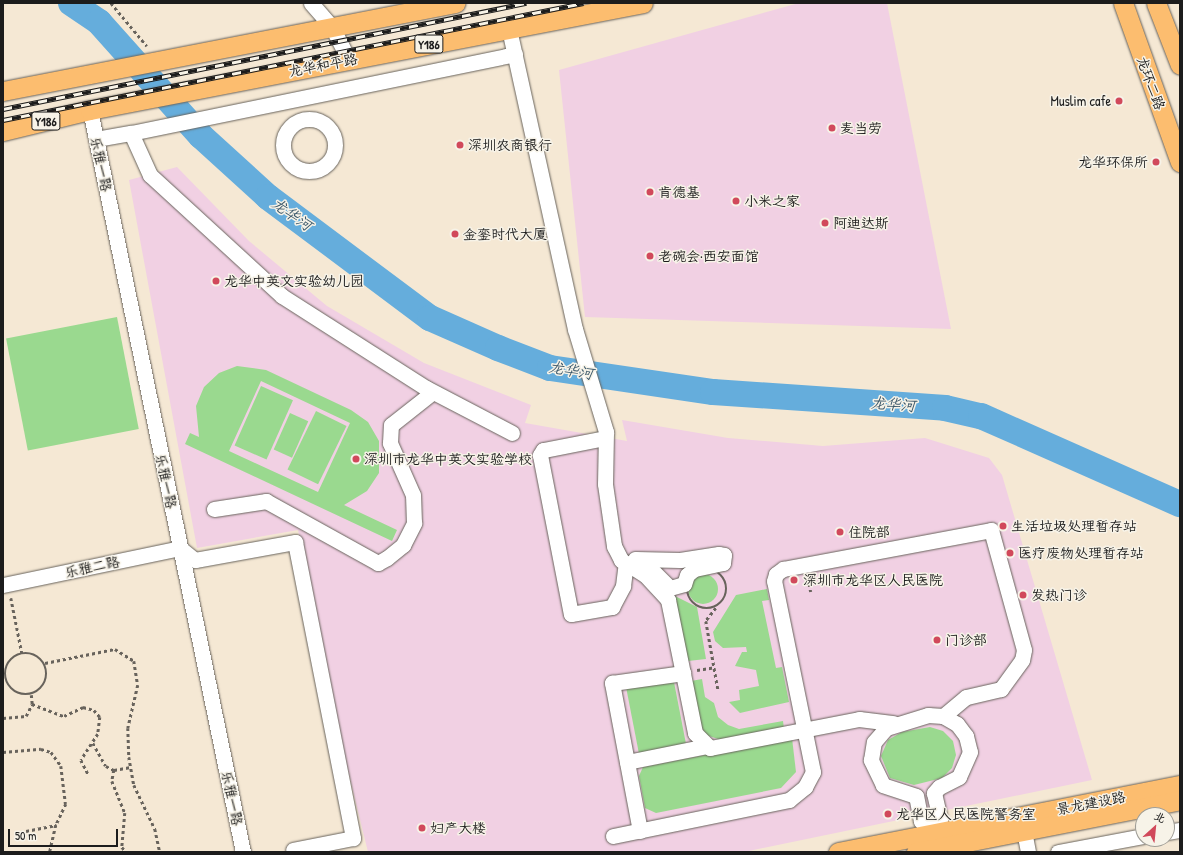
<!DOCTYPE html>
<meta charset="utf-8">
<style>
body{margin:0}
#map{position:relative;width:1183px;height:855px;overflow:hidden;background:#f5e8d4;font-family:"Patrick Hand","LXGW WenKai TC",sans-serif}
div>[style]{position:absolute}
.built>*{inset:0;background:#f1d0e3}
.green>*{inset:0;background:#9ad98f;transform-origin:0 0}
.round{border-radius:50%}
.river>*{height:26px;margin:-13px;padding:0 13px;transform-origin:13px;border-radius:13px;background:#65addc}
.path>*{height:2.5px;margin-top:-1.25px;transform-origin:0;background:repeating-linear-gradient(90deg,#68635c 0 3px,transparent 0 6px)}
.path>.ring{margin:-1.25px;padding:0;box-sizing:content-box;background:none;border:2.5px solid #68635c;border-radius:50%}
.roads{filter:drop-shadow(0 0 1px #68635c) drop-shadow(0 0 1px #68635c)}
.minor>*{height:15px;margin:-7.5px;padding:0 7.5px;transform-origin:7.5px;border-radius:7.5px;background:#fff}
.minor>.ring{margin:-7.5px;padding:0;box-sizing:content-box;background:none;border:15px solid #fff;border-radius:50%}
.major>*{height:19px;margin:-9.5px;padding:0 9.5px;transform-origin:9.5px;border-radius:9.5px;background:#fcbd6f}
.rail>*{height:4.5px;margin-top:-2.25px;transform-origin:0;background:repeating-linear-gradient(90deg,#f7f3e8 0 9px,#1c1c1c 0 18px);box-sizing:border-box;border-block:1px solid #1c1c1c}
.dots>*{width:11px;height:11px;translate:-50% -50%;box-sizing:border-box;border:2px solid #f7f3e8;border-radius:50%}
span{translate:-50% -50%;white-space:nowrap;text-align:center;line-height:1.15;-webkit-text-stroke:3px #f7f3e8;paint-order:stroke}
.shield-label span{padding:1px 3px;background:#f7f3e8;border:1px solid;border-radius:3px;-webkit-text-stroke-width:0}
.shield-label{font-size:13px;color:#1c1c1c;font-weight:700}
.street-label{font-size:14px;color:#1c1c1c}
.poi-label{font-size:14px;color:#1c1c1c}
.right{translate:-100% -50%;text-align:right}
.left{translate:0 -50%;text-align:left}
.water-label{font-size:15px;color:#395669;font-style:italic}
.frame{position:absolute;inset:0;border:4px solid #1c1c1c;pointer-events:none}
.north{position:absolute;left:1135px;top:807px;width:40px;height:40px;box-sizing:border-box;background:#f7f3e8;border:1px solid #9f9d96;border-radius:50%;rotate:27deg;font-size:11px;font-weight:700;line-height:16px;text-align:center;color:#1c1c1c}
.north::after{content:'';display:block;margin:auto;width:14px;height:18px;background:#d1495b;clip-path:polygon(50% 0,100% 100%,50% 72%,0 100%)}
.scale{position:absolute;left:8px;top:829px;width:110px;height:18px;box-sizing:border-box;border:2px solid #1c1c1c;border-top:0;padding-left:5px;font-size:12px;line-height:14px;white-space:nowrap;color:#1c1c1c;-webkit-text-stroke:3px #f7f3e8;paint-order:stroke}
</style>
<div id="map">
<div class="built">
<div style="clip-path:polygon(799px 3px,887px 3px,951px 329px,585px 317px,559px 70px)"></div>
<div style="clip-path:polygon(177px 167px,249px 241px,327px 306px,424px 363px,531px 405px,525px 423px,627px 441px,622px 420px,728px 438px,823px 446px,925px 438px,989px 458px,1002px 475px,1092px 780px,744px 852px,368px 852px,335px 718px,298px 530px,197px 548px,129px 180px)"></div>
</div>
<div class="green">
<div style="left:117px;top:317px;width:114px;height:113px;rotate:79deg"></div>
<div style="clip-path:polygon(evenodd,237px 366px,266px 370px,351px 410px,368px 422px,379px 441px,379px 473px,367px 491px,344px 505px,397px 530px,392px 541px,185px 444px,190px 433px,199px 437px,196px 406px,204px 387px,219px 373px,237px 366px,261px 381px,350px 423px,318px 492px,229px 451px,261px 381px)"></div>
<div style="left:261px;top:386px;width:35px;height:65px;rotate:24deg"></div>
<div style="left:316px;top:411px;width:34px;height:65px;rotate:26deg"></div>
<div style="left:290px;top:413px;width:20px;height:40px;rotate:24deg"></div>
<div class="round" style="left:688px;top:574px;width:30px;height:30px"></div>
<div style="clip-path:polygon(767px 589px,769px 600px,762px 601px,776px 668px,782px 667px,789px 702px,740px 713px,729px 702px,740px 700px,739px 690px,759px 686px,756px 670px,735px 666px,742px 652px,747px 652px,746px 647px,723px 648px,715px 641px,713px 632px,736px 595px)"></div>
<div style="clip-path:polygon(675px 596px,697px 607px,706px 659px,688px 661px)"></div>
<div style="left:673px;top:677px;width:69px;height:48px;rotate:79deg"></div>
<div style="clip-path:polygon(702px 679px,705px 697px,714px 703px,718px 717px,728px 725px,739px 729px,783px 721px,784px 729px,721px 740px,706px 735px,699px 723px,691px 681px)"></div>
<div style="clip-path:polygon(930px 727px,943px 731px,953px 741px,956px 755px,952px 768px,942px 778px,914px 785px,890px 778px,881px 756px,888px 740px,902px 732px)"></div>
<div style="clip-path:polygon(792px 738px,796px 772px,781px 788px,656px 813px,645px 808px,639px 776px,643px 767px)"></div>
</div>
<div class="river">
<div style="left:71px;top:3px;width:34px;rotate:34deg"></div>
<div style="left:99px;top:22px;width:153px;rotate:48.2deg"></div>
<div style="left:201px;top:136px;width:91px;rotate:42.3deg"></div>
<div style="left:268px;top:197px;width:202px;rotate:36.8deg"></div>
<div style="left:430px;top:318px;width:74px;rotate:23.8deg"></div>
<div style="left:498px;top:348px;width:56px;rotate:21deg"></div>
<div style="left:550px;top:368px;width:165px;rotate:8.4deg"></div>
<div style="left:713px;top:392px;width:233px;rotate:3.9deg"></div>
<div style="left:945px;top:408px;width:37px;rotate:13deg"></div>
<div style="left:981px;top:416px;width:218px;rotate:23.9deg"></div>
</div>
<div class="path">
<div style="left:111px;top:3px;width:56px;rotate:50.1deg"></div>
<div class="ring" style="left:687px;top:569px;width:37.5px;height:37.5px"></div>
<div style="left:808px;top:578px;width:14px;rotate:78deg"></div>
<div style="left:11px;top:598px;width:56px;rotate:78.7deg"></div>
<div style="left:716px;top:608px;width:16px;rotate:128deg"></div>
<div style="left:706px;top:621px;width:69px;rotate:80deg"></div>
<div class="ring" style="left:5px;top:653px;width:39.5px;height:39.5px"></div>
<div style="left:45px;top:663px;width:71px;rotate:-11.3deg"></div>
<div style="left:115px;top:649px;width:22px;rotate:32deg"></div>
<div style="left:134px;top:661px;width:24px;rotate:81deg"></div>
<div style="left:138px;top:685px;width:44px;rotate:103.1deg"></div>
<div style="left:128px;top:728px;width:29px;rotate:88deg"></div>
<div style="left:129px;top:757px;width:28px;rotate:80deg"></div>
<div style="left:134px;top:785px;width:49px;rotate:64.5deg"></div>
<div style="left:155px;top:829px;width:24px;rotate:78deg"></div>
<div style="left:697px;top:670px;width:18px;rotate:-9deg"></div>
<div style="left:32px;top:704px;width:34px;rotate:21deg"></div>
<div style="left:64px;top:716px;width:21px;rotate:-25deg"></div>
<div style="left:83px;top:707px;width:11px;rotate:15deg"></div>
<div style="left:94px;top:710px;width:9px;rotate:49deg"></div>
<div style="left:100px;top:717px;width:17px;rotate:97deg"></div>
<div style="left:98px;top:734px;width:31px;rotate:123deg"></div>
<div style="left:81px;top:760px;width:16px;rotate:63deg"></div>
<div style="left:3px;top:718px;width:23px;rotate:-5deg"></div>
<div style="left:26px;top:716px;width:13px;rotate:-63deg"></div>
<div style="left:32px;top:704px;width:9px;rotate:-96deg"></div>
<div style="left:93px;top:743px;width:26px;rotate:61deg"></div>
<div style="left:106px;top:766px;width:9px;rotate:27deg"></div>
<div style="left:114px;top:770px;width:17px;rotate:-10deg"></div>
<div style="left:3px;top:752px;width:38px;rotate:-5deg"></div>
<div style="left:41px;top:749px;width:10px;rotate:17deg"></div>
<div style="left:51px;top:752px;width:17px;rotate:54deg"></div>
<div style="left:61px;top:766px;width:38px;rotate:83deg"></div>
<div style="left:66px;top:804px;width:23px;rotate:115deg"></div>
<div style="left:56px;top:825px;width:28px;rotate:103deg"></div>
<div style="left:114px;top:770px;width:11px;rotate:100deg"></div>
<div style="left:112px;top:781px;width:35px;rotate:68deg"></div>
<div style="left:125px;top:813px;width:34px;rotate:95deg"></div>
<div style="left:122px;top:847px;width:6px;rotate:51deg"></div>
<div style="left:26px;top:831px;width:31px;rotate:-11deg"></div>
</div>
<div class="roads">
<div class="minor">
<div style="left:311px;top:3px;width:32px;rotate:49deg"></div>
<div style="left:332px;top:27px;width:37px;rotate:63deg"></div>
<div style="left:509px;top:29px;width:307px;rotate:77.6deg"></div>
<div style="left:575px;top:329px;width:108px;rotate:73.2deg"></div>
<div style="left:606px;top:432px;width:52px;rotate:91.1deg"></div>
<div style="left:605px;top:484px;width:63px;rotate:81.7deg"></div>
<div style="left:614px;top:546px;width:16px;rotate:63deg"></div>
<div style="left:621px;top:560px;width:28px;rotate:32deg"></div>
<div style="left:645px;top:575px;width:34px;rotate:47deg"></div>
<div style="left:668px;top:600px;width:136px;rotate:78.5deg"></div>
<div style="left:695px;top:733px;width:21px;rotate:45deg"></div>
<div style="left:710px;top:748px;width:152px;rotate:-11deg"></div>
<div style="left:859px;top:719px;width:35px;rotate:7deg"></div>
<div style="left:90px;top:110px;width:758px;rotate:78.35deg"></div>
<div class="ring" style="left:283px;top:119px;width:37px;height:37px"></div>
<div style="left:131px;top:133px;width:392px;rotate:-11.6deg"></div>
<div style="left:96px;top:139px;width:36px;rotate:-10deg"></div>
<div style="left:131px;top:133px;width:46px;rotate:65.7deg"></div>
<div style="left:150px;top:175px;width:179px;rotate:42.5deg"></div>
<div style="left:282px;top:296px;width:171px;rotate:32.6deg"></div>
<div style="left:426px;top:388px;width:97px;rotate:27.6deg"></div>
<div style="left:605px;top:438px;width:63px;rotate:169deg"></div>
<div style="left:543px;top:450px;width:6px;rotate:121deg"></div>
<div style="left:540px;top:455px;width:162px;rotate:79deg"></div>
<div style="left:571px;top:614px;width:42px;rotate:-9.7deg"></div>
<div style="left:612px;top:607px;width:24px;rotate:-62deg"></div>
<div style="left:623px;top:586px;width:23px;rotate:-83deg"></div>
<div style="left:214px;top:509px;width:53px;rotate:-8.7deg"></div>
<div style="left:266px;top:501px;width:128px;rotate:29deg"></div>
<div style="left:378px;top:563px;width:10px;rotate:-29deg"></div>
<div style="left:387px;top:558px;width:21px;rotate:-39deg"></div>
<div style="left:403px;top:545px;width:25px;rotate:-63deg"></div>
<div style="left:414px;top:523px;width:28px;rotate:-92deg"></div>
<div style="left:413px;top:495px;width:57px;rotate:-113.9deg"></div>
<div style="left:390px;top:443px;width:18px;rotate:-87deg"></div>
<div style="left:391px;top:425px;width:53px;rotate:-38.2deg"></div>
<div style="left:719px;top:554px;width:5px;rotate:11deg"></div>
<div style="left:724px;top:555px;width:8px;rotate:97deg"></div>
<div style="left:723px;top:563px;width:30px;rotate:168deg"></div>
<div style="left:694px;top:569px;width:9px;rotate:139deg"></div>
<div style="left:687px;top:575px;width:9px;rotate:108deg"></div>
<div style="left:684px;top:584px;width:15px;rotate:164deg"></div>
<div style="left:670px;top:588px;width:28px;rotate:-135deg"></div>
<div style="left:650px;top:568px;width:17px;rotate:-149deg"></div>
<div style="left:635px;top:559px;width:45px;rotate:1.3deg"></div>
<div style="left:680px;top:560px;width:39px;rotate:-9deg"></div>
<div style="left:3px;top:585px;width:181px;rotate:-11.8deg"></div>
<div style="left:180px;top:548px;width:19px;rotate:39deg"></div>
<div style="left:195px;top:560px;width:102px;rotate:-10.2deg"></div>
<div style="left:295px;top:542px;width:302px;rotate:78.9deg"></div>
<div style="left:353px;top:838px;width:61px;rotate:168.7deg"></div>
<div style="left:928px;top:715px;width:15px;rotate:4deg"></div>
<div style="left:943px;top:716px;width:16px;rotate:30deg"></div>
<div style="left:957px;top:724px;width:15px;rotate:53deg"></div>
<div style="left:966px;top:736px;width:16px;rotate:76deg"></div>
<div style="left:970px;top:752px;width:27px;rotate:114deg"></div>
<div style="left:959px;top:777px;width:22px;rotate:153deg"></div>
<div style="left:939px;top:787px;width:8px;rotate:130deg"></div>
<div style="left:934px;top:793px;width:27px;rotate:77deg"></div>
<div style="left:940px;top:819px;width:15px;rotate:113deg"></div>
<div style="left:934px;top:833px;width:18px;rotate:-137deg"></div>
<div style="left:921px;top:821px;width:25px;rotate:-101deg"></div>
<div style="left:916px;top:796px;width:35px;rotate:-162deg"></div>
<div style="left:883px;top:785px;width:28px;rotate:-116deg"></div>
<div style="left:871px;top:760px;width:18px;rotate:-81deg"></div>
<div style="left:874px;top:742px;width:18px;rotate:-49deg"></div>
<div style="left:886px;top:728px;width:44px;rotate:-17.2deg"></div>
<div style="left:627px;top:762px;width:82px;rotate:-11.3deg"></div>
<div style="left:640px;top:831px;width:151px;rotate:-100.7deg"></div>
<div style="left:612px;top:683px;width:72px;rotate:-8deg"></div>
<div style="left:1024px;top:831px;width:21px;rotate:79deg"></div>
<div style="left:1167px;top:832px;width:13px;rotate:-9deg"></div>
<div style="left:613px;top:836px;width:180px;rotate:-11.6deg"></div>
<div style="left:789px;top:800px;width:21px;rotate:-39deg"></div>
<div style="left:805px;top:787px;width:17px;rotate:-62deg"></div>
<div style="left:813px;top:772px;width:195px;rotate:-101.5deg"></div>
<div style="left:774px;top:581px;width:7px;rotate:-74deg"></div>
<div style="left:776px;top:574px;width:9px;rotate:-36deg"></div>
<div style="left:783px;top:569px;width:212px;rotate:-10.6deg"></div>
<div style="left:991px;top:530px;width:124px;rotate:74.6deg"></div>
<div style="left:1024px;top:650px;width:10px;rotate:101deg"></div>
<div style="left:1022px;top:660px;width:36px;rotate:126deg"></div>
<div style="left:1001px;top:689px;width:36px;rotate:167deg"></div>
<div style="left:966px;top:697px;width:30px;rotate:140deg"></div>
<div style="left:1058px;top:852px;width:86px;rotate:-10.7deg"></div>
</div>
<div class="major">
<div style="left:1123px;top:3px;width:169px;rotate:70.3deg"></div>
<div style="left:1156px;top:3px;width:66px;rotate:68.8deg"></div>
<div style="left:3px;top:91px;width:461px;rotate:-11deg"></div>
<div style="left:3px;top:131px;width:89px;rotate:-13.6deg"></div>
<div style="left:90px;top:110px;width:563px;rotate:-10.95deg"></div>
<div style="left:838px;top:852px;width:349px;rotate:-11.1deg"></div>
<div style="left:916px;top:852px;width:269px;rotate:-11.1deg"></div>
</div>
</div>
<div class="rail">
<div style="left:3px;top:109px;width:534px;rotate:-11.46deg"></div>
<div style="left:3px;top:120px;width:592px;rotate:-11.4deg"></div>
</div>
<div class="dots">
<div style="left:1119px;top:101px;background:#d1495b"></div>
<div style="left:832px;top:128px;background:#d1495b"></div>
<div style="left:460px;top:145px;background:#d1495b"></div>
<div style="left:1156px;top:162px;background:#d1495b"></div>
<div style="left:650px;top:192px;background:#d1495b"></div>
<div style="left:736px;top:201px;background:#d1495b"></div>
<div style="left:825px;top:223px;background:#d1495b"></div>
<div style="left:455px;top:234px;background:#d1495b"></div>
<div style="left:650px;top:256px;background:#d1495b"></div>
<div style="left:216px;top:281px;background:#d1495b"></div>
<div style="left:356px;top:459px;background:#d1495b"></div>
<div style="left:1003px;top:526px;background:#d1495b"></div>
<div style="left:840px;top:532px;background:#d1495b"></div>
<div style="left:1010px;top:553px;background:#d1495b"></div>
<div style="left:794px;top:580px;background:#d1495b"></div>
<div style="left:1023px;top:595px;background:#d1495b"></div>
<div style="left:937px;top:640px;background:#d1495b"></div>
<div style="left:888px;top:814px;background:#d1495b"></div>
<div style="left:422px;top:828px;background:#d1495b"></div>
</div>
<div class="shield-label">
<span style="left:429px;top:44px">Y186</span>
<span style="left:46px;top:121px">Y186</span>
</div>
<div class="street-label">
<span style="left:323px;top:65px;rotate:-11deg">龙华和平路</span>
<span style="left:1151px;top:83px;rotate:70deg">龙环二路</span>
<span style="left:101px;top:164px;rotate:78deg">乐雅一路</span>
<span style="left:166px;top:481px;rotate:78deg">乐雅一路</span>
<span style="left:92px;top:567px;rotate:-12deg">乐雅二路</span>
<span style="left:232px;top:798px;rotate:78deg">乐雅一路</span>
<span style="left:1091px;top:803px;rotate:-11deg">景龙建设路</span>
</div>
<div class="poi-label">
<span class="right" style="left:1111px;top:101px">Muslim cafe</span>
<span class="left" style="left:840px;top:128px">麦当劳</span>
<span class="left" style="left:468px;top:145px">深圳农商银行</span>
<span class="right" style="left:1148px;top:162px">龙华环保所</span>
<span class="left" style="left:658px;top:192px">肯德基</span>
<span class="left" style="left:744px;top:201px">小米之家</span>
<span class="left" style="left:833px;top:223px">阿迪达斯</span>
<span class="left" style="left:463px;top:234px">金銮时代大厦</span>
<span class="left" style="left:658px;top:256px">老碗会·西安面馆</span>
<span class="left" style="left:224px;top:281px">龙华中英文实验幼儿园</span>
<span class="left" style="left:364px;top:459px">深圳市龙华中英文实验学校</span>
<span class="left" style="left:1011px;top:526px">生活垃圾处理暂存站</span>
<span class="left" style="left:848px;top:532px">住院部</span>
<span class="left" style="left:1018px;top:553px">医疗废物处理暂存站</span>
<span class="left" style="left:803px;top:580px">深圳市龙华区人民医院</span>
<span class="left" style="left:1031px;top:595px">发热门诊</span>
<span class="left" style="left:945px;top:640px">门诊部</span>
<span class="left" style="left:896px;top:814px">龙华区人民医院警务室</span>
<span class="left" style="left:430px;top:828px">妇产大楼</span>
</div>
<div class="water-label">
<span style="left:292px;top:214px;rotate:35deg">龙华河</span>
<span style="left:571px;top:370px;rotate:10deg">龙华河</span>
<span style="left:893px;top:404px;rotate:4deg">龙华河</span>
</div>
<div class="frame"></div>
<div class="north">北</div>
<div class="scale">50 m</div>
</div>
